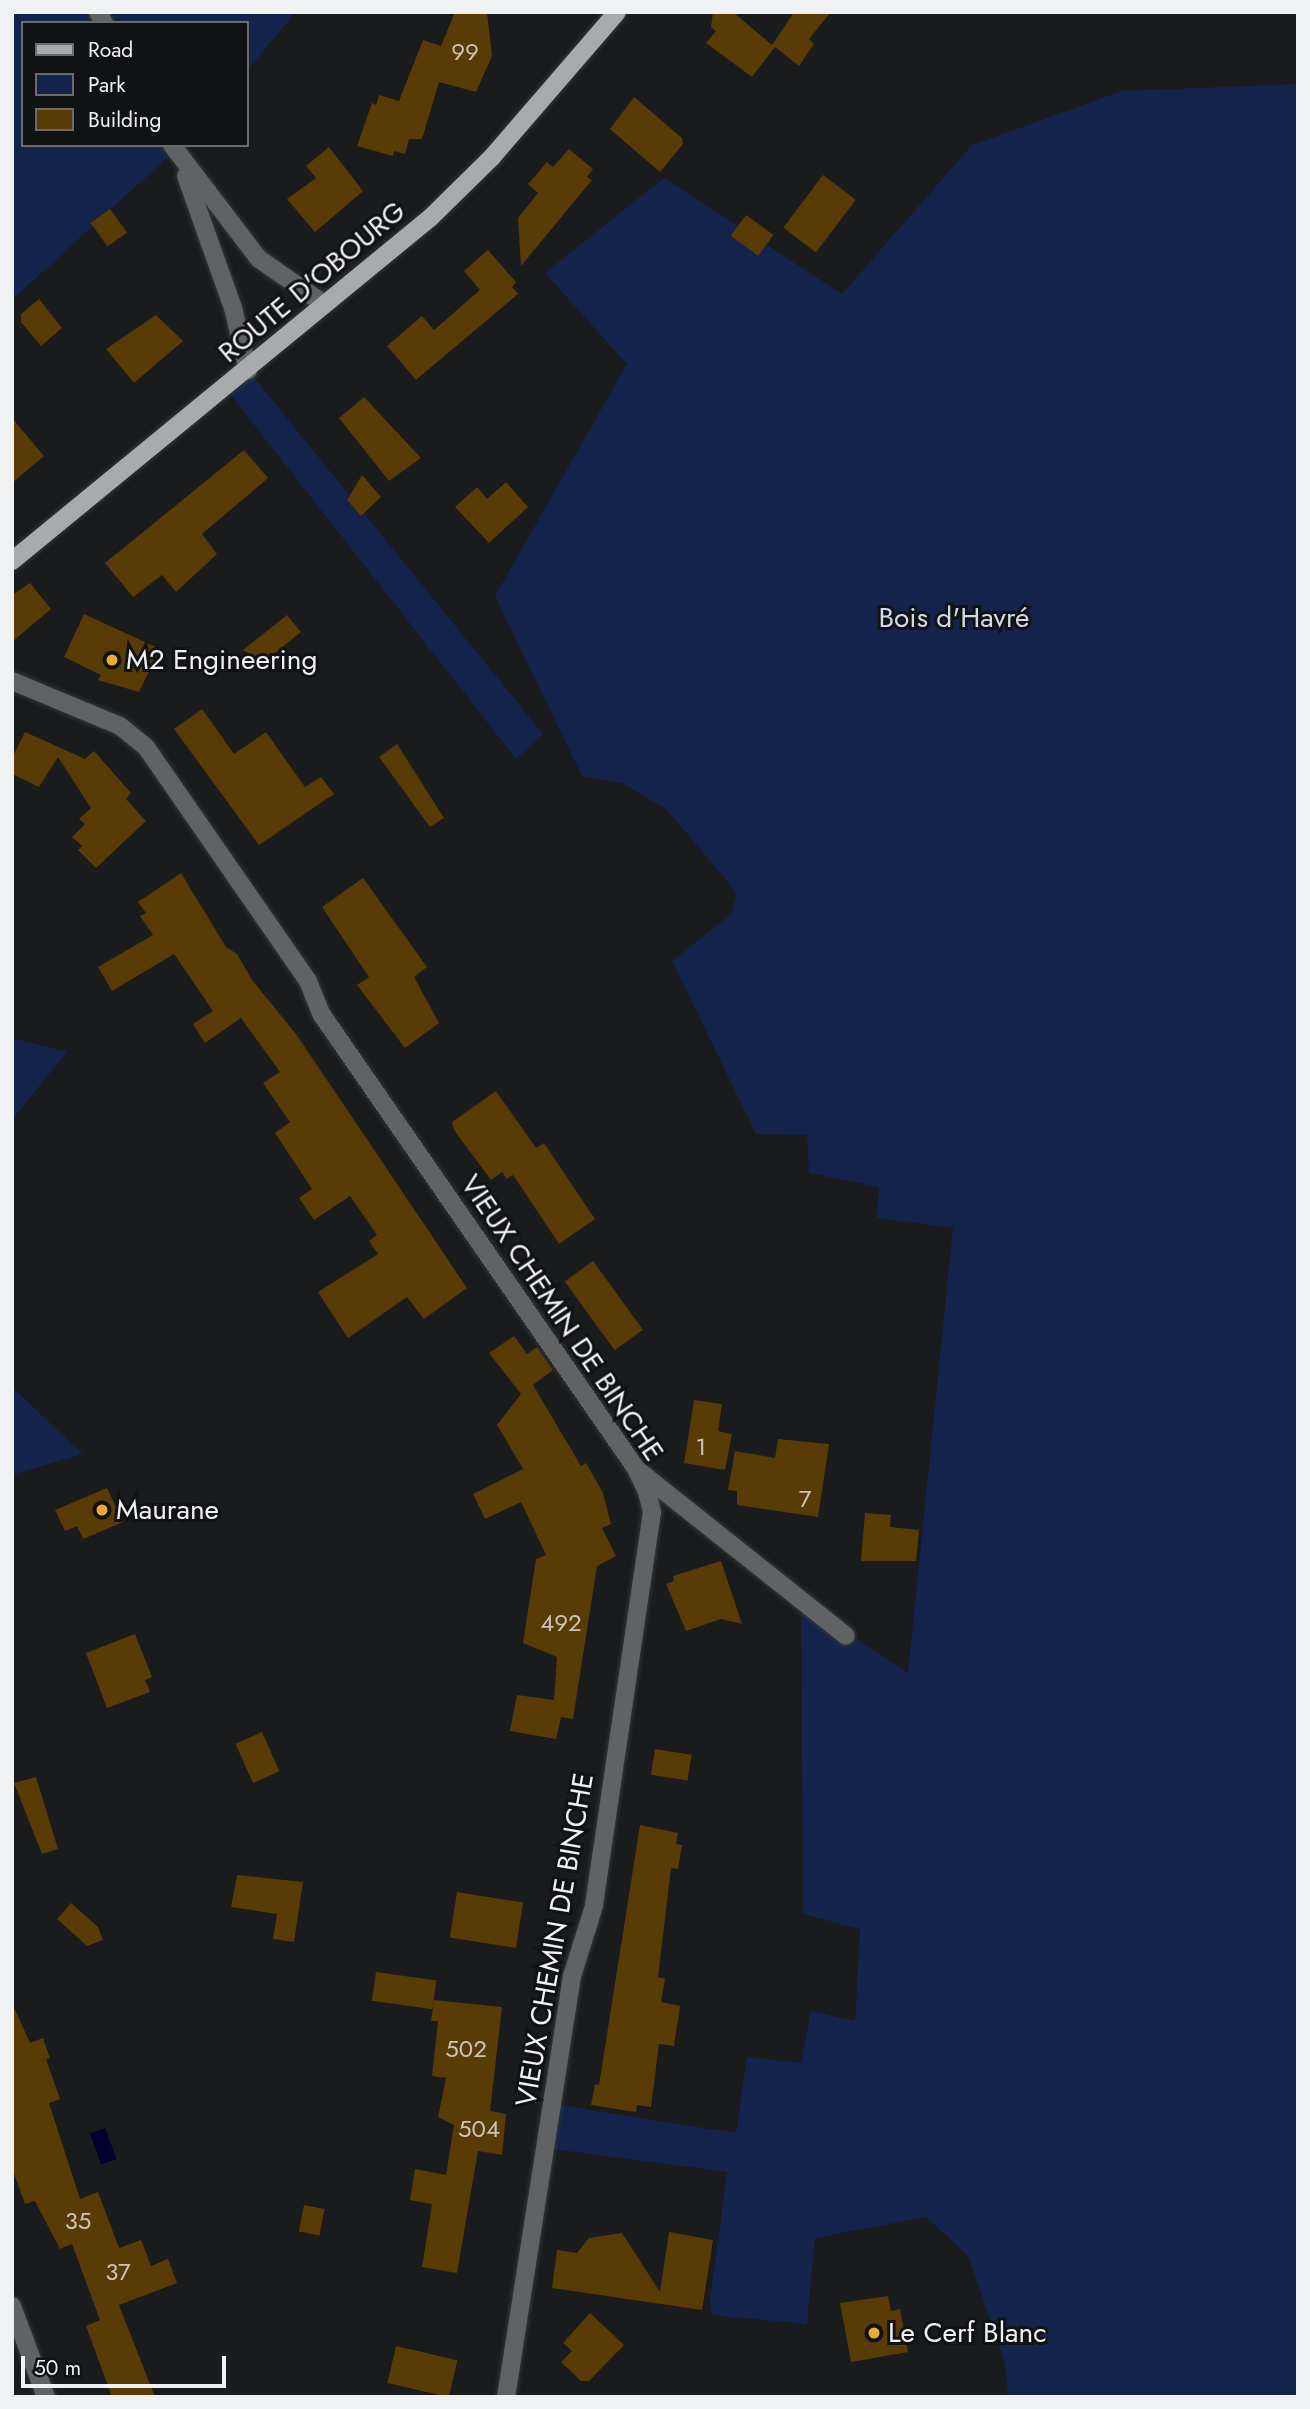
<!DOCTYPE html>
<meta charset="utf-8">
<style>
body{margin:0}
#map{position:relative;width:1310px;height:2409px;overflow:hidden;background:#191b1d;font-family:Jost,sans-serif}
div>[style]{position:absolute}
.green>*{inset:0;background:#13234c}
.water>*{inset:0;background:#01002e;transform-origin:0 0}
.building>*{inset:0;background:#593b05;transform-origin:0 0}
.roads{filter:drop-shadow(0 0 2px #333537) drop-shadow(0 0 2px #333537)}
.minor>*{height:18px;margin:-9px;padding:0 9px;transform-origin:9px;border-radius:9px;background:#616263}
.major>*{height:18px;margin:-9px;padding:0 9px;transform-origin:9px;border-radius:9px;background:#a9aaad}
.dots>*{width:19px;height:19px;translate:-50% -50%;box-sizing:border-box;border:4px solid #111214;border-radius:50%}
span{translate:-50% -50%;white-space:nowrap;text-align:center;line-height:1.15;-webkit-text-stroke:6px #111214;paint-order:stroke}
.number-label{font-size:24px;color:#cac4b8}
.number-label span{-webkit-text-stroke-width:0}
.street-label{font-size:28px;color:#f0f1f3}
.park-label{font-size:28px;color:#cfd9ee}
.poi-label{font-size:28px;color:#f0f1f3}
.left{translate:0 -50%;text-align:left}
.frame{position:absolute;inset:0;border:14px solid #f0f1f3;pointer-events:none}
.legend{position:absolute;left:21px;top:21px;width:228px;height:126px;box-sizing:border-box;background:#111214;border:2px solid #6a6b6d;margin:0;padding:9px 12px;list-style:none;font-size:21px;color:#f0f1f3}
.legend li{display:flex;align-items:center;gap:14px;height:35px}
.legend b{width:35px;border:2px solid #6a6b6d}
.scale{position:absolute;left:21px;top:2356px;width:205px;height:32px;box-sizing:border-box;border:4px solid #f0f1f3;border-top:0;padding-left:9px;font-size:21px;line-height:24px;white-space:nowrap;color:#f0f1f3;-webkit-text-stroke:5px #111214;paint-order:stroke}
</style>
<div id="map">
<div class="green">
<div style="clip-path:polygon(12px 12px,296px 12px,247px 70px,247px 23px,23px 23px,23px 145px,181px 145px,12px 300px)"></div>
<div style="clip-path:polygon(1298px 84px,1298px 2397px,1008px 2397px,1005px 2363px,968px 2256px,926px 2217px,815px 2238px,807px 2324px,712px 2315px,710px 2301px,727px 2172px,545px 2148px,552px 2104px,736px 2133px,747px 2057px,801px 2063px,811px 2011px,855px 2021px,860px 1929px,803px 1914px,801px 1602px,908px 1673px,953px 1228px,877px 1218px,879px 1187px,809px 1173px,807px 1135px,756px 1134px,672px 961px,732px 913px,737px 893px,666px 809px,622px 783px,582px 776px,495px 596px,627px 364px,545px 273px,664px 178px,842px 294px,972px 145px,1122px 91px)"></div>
<div style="clip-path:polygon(248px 370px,543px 734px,516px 759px,226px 389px)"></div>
<div style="clip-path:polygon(12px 1038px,67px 1052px,12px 1120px)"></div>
<div style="clip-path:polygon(12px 1387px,83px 1454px,12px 1475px)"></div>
</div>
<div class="water">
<div style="left:105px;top:2128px;width:33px;height:16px;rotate:70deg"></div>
</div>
<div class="building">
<div style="clip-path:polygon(455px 12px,487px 12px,492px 56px,476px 92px,439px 82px,422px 139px,409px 139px,405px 154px,394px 151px,393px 156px,357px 146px,372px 103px,376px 105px,379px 95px,399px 101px,423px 40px,441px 46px)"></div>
<div style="clip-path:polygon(713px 12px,733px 12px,772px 45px,794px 12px,831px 12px,809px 39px,814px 44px,799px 66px,775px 47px,752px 77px,706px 43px,716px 31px,711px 27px)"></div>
<div style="clip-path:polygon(634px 97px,682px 138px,683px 144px,660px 172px,610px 129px)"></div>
<div style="clip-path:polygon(329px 147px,363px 191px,315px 232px,287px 199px,316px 178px,306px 166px)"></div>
<div style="clip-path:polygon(569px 149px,593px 169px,587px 177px,592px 180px,521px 266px,518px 218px,538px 193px,528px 184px,547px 162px,553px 167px)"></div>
<div style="left:823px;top:175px;width:41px;height:66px;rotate:37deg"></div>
<div style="left:110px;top:209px;width:29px;height:24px;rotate:54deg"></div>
<div style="left:746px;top:215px;width:34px;height:26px;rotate:36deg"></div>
<div style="clip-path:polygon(488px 250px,516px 282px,512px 287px,518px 294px,416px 380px,387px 346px,422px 316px,434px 330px,480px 290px,464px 271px)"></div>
<div style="clip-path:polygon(39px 299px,62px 328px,41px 346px,21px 322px,21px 314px)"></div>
<div style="clip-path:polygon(156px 315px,183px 341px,134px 383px,106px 349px)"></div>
<div style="clip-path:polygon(364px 397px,421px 458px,389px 481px,339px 418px)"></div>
<div style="clip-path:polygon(12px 418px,44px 456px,12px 483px)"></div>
<div style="clip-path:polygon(244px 450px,268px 478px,202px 534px,217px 554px,176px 592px,162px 575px,133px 597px,105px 563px)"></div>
<div style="clip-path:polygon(362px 475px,381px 497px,361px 516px,347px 500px)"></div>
<div style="clip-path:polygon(506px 482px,528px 507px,489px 543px,455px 507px,477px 487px,487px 499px)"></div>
<div style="clip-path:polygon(30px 583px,51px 609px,12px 642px,12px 595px)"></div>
<div style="clip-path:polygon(84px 614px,160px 649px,139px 692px,98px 680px,101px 675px,64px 657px)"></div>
<div style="clip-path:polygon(287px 615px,301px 632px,275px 653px,264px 662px,243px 650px)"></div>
<div style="clip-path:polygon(202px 709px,234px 754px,266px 732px,305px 787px,321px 777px,334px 794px,259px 845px,174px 729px)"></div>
<div style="clip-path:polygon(25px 732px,85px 759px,94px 751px,131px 793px,126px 799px,146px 821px,96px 868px,78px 850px,82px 846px,72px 837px,85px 824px,79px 819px,91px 808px,58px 757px,39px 787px,12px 774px,12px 758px)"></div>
<div style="clip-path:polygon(397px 744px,444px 818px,430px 827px,379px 757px)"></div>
<div style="clip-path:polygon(181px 873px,226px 947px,237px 954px,252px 980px,296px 1034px,467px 1288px,424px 1319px,407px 1297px,348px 1338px,318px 1292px,378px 1254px,369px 1241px,377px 1235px,350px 1196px,314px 1220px,299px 1198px,312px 1189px,275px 1133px,290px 1122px,263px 1083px,280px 1072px,241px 1018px,205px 1043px,193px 1024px,213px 1011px,174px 954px,112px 991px,98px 967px,153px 935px,140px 916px,146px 913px,138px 902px)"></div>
<div style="clip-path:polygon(363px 878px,427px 967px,414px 977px,439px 1023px,405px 1048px,357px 985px,369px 977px,322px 907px)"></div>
<div style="clip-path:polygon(496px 1091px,536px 1148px,544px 1143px,595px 1219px,559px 1244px,513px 1175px,507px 1179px,502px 1172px,491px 1180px,454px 1130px,452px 1122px)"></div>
<div style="left:593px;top:1261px;width:85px;height:35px;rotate:54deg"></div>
<div style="clip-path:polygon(514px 1336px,527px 1354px,537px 1347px,553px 1370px,533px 1385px,581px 1466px,586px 1463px,603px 1493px,611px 1524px,602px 1528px,616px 1556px,597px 1566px,573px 1719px,561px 1717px,556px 1739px,510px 1731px,517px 1695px,554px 1700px,557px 1657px,523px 1643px,536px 1559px,546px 1555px,521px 1502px,485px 1519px,473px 1494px,523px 1469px,497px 1425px,521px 1394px,489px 1353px)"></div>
<div style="clip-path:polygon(694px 1400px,722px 1404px,718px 1431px,732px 1434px,725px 1470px,684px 1463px)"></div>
<div style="clip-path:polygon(778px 1439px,829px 1444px,818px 1517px,737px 1505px,737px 1491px,728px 1490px,735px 1451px,775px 1458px)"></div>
<div style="clip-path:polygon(107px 1488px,123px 1522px,83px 1539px,77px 1526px,65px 1531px,55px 1510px)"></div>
<div style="clip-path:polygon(865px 1513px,891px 1515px,890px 1527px,919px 1530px,916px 1561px,861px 1561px)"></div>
<div style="clip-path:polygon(721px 1561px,742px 1624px,721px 1619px,686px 1631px,666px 1584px,674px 1581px,673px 1576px)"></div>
<div style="clip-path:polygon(135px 1634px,152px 1677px,145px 1680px,150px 1692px,107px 1708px,86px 1653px)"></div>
<div style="left:262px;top:1732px;width:43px;height:29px;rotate:66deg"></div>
<div style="left:655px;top:1749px;width:37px;height:26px;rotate:9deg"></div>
<div style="clip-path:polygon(36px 1777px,58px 1849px,42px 1854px,14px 1783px)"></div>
<div style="clip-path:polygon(640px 1825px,678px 1833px,676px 1844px,682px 1845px,678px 1869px,671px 1868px,658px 1977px,665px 1979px,661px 2002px,680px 2006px,674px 2046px,659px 2044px,651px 2107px,637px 2105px,636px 2112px,591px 2105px,595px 2084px,599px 2085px)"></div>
<div style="clip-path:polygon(237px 1875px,303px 1882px,294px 1942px,273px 1939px,277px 1914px,231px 1907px)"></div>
<div style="left:457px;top:1892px;width:67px;height:46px;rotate:9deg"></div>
<div style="clip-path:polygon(71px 1903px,98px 1927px,103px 1940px,87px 1946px,57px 1919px)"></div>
<div style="left:376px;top:1972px;width:61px;height:29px;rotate:8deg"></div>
<div style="clip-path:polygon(434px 2000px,502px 2007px,490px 2111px,506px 2114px,502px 2155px,478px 2151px,457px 2273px,422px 2267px,432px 2204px,410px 2200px,415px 2169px,446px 2175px,454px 2125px,438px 2117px,446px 2078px,432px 2076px,438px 2021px,431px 2021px)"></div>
<div style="clip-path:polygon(12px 2003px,30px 2043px,43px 2038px,50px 2058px,46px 2059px,60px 2099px,49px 2103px,80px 2199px,98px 2192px,119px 2248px,141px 2240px,151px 2266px,168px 2259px,177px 2283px,119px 2305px,155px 2397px,112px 2397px,86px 2326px,100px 2320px,72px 2244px,60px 2249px,35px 2201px,25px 2204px,12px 2168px)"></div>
<div style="left:304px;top:2205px;width:21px;height:27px;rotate:11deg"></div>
<div style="clip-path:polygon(669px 2232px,713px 2240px,702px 2310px,552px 2288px,557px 2250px,577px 2253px,589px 2238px,622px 2233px,660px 2292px)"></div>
<div style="clip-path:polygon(888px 2296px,891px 2311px,900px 2309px,908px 2352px,851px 2362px,840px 2303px)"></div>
<div style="clip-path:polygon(590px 2313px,624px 2345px,589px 2381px,581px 2381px,561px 2362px,572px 2351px,563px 2343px)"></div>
<div style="left:396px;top:2346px;width:63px;height:38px;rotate:13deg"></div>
</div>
<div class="roads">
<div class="minor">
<div style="left:98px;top:12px;width:13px;rotate:61deg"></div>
<div style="left:172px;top:145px;width:143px;rotate:52.7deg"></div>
<div style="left:259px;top:259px;width:79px;rotate:34.7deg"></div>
<div style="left:186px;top:176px;width:140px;rotate:70.4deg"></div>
<div style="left:233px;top:308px;width:64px;rotate:76.4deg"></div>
<div style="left:12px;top:681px;width:117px;rotate:22.6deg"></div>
<div style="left:120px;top:726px;width:33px;rotate:39deg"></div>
<div style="left:146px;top:747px;width:285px;rotate:55.3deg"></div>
<div style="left:308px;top:981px;width:37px;rotate:68deg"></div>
<div style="left:322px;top:1015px;width:550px;rotate:55.3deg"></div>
<div style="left:635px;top:1467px;width:28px;rotate:64deg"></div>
<div style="left:647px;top:1492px;width:21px;rotate:76deg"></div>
<div style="left:652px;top:1512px;width:398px;rotate:98.4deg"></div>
<div style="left:594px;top:1906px;width:73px;rotate:107.4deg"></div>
<div style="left:572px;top:1976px;width:426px;rotate:98.9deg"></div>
<div style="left:640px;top:1472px;width:263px;rotate:38.5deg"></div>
<div style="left:12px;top:2306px;width:97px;rotate:69.5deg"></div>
</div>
<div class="major">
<div style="left:12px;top:561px;width:541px;rotate:-39.37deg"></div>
<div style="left:430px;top:218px;width:87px;rotate:-44.5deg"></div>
<div style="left:492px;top:157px;width:191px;rotate:-49.2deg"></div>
</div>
</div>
<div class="dots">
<div style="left:112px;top:660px;background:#eba93a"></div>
<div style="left:102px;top:1510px;background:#eba93a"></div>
<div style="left:874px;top:2333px;background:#eba93a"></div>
</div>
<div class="number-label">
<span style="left:465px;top:52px">99</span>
<span style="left:701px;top:1447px">1</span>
<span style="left:805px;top:1499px">7</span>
<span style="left:561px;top:1623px">492</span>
<span style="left:466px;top:2049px">502</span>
<span style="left:479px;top:2129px">504</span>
<span style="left:78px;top:2221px">35</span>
<span style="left:118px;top:2272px">37</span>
</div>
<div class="street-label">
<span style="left:312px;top:282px;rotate:-40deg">ROUTE D'OBOURG</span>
<span style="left:562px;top:1318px;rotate:56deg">VIEUX CHEMIN DE BINCHE</span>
<span style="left:555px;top:1940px;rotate:-80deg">VIEUX CHEMIN DE BINCHE</span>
</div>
<div class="park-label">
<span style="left:954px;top:618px">Bois d'Havré</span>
</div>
<div class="poi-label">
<span class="left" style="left:126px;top:660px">M2 Engineering</span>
<span class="left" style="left:116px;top:1510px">Maurane</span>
<span class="left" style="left:888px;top:2333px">Le Cerf Blanc</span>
</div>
<div class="frame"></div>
<ul class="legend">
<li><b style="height:9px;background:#a9aaad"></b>Road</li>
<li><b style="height:19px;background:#13234c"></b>Park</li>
<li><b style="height:19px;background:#593b05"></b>Building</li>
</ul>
<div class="scale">50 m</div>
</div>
